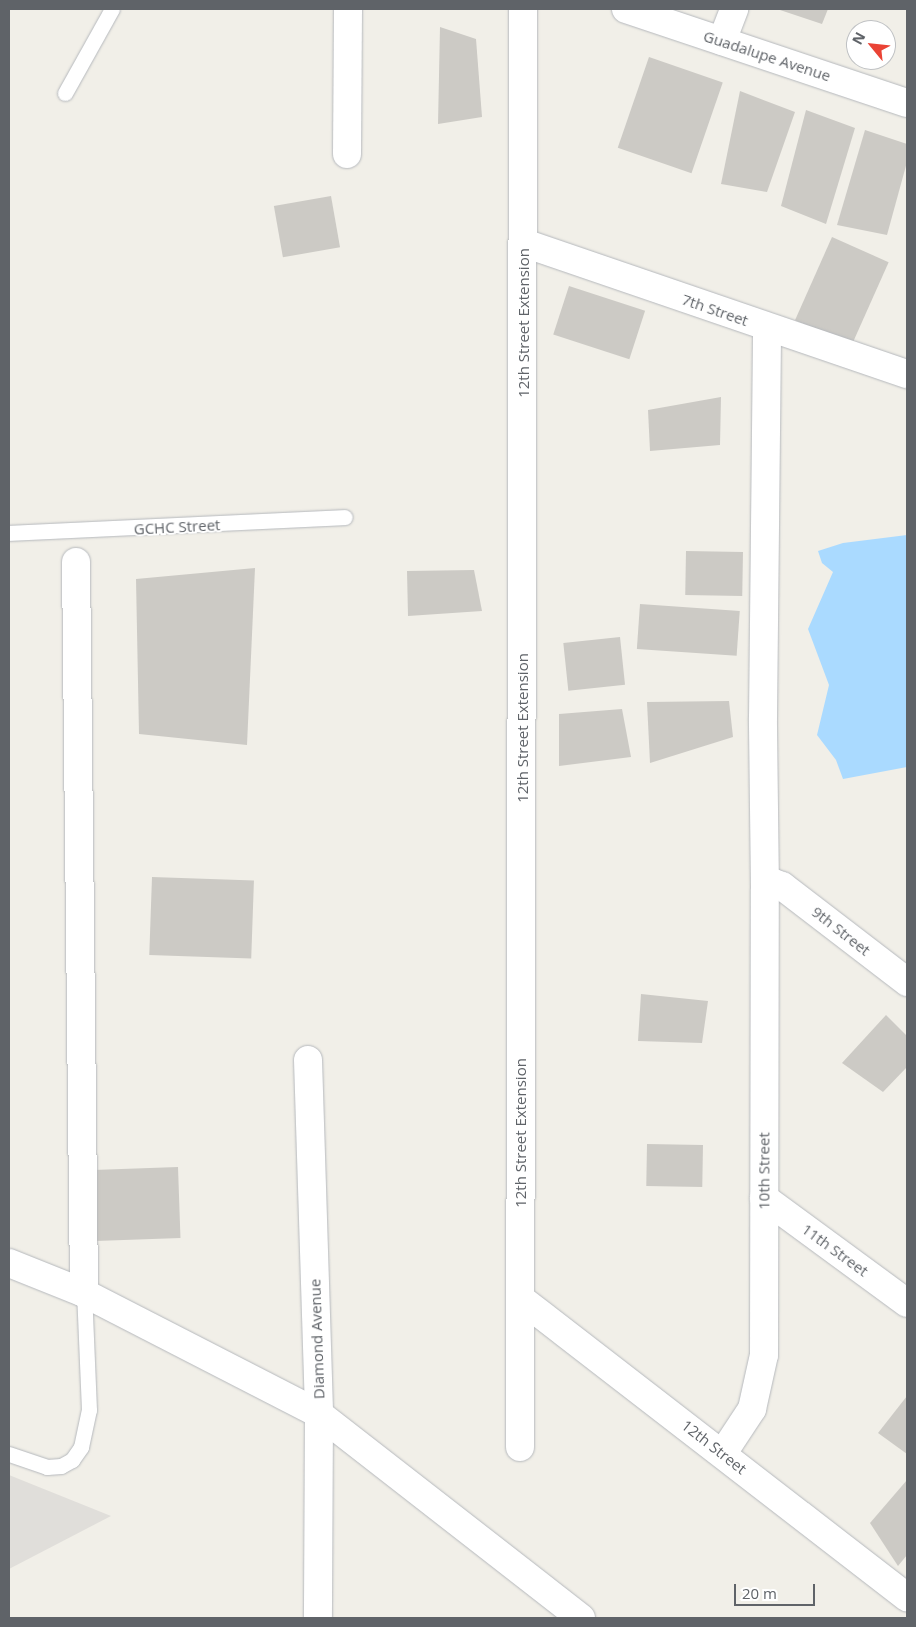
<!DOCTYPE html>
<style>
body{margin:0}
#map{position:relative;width:916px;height:1627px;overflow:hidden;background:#f1efe8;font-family:"Open Sans",sans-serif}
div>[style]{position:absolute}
.industrial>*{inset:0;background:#e0deda}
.water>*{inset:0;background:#aadaff}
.building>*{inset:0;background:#cccac5;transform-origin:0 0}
.roads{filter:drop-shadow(0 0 1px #b5b8bc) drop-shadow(0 0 1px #b5b8bc)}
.service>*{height:15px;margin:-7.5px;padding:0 7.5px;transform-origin:7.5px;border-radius:7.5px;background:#fff}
.minor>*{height:28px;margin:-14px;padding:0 14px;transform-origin:14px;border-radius:14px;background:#fff}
span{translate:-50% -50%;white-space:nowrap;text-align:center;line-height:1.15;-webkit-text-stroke:4px #fff;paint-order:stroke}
.street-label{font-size:15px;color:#5f6368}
.frame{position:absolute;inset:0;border:10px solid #5f6368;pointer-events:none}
.north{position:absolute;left:846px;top:20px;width:50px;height:50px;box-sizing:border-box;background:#fff;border:1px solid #bfc1c3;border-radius:50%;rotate:298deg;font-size:14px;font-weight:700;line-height:20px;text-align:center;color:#5f6368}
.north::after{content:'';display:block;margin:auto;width:18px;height:22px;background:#ea4335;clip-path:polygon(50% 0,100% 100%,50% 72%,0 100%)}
.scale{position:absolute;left:734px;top:1584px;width:81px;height:22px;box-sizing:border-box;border:2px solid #5f6368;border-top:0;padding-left:6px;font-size:15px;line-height:18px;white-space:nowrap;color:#5f6368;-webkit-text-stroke:4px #fff;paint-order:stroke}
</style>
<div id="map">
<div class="industrial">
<div style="clip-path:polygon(9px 1475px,111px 1516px,9px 1569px)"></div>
</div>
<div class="water">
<div style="clip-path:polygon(907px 535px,907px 767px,843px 779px,836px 760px,817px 735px,829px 685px,808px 629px,833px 572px,822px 563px,818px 551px,843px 543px)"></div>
</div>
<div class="building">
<div style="clip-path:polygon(777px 9px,828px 9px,822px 24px)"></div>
<div style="clip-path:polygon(440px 27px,476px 39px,482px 117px,438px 124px)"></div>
<div style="left:649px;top:57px;width:78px;height:96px;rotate:19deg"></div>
<div style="clip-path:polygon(740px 91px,795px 112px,767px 192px,721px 184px)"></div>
<div style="clip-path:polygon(806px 110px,855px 128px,826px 224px,781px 206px)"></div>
<div style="clip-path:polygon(865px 130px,907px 144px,907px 162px,887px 235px,837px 225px)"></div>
<div style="left:331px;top:196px;width:52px;height:58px;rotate:80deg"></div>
<div style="left:832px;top:237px;width:62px;height:91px;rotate:24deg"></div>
<div style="left:569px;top:286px;width:80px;height:51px;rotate:18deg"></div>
<div style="clip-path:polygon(721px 397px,720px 445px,650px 451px,648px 410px)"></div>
<div style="left:686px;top:551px;width:57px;height:44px;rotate:1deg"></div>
<div style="clip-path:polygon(255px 568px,247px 745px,139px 734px,136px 579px)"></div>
<div style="clip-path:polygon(474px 570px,482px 611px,408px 616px,407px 571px)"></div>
<div style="left:640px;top:604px;width:100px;height:45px;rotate:4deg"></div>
<div style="left:620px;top:637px;width:48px;height:57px;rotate:84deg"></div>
<div style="clip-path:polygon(729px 701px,733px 737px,650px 763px,647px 702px)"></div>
<div style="clip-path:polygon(622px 709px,631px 757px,559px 766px,559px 714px)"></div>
<div style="left:152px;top:877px;width:102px;height:78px;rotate:2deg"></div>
<div style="clip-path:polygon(641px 994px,708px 1001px,702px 1043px,638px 1041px)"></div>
<div style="clip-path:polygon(886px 1015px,907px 1036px,907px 1067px,883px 1092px,842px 1063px)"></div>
<div style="left:647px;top:1144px;width:56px;height:42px;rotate:1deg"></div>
<div style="left:178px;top:1167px;width:71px;height:85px;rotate:88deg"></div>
<div style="clip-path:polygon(907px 1396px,907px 1454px,878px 1433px)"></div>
<div style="clip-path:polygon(907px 1480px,907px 1555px,898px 1566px,870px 1523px)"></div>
</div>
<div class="roads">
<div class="service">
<div style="left:65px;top:93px;width:96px;rotate:-60.8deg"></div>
<div style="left:9px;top:533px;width:336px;rotate:-2.7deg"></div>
<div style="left:9px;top:1454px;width:40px;rotate:18.9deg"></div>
<div style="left:47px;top:1467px;width:14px;rotate:-4deg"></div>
<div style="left:61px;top:1466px;width:13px;rotate:-29deg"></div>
<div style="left:72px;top:1460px;width:16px;rotate:-55deg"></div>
<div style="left:81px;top:1447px;width:38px;rotate:-78deg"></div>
<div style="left:89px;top:1410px;width:117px;rotate:-92.4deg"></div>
</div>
<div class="minor">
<div style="left:626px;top:9px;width:296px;rotate:18.5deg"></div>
<div style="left:722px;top:41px;width:34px;rotate:-69deg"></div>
<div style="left:347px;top:154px;width:145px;rotate:-89.6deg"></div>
<div style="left:524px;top:243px;width:405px;rotate:18.9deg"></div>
<div style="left:76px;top:562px;width:731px;rotate:89.37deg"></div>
<div style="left:765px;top:890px;width:172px;rotate:-90.7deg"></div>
<div style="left:763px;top:718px;width:390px;rotate:-89.4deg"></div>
<div style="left:308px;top:1060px;width:354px;rotate:88.2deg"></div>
<div style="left:319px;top:1414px;width:204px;rotate:90.3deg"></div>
<div style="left:764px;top:1198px;width:177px;rotate:36.3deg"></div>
<div style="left:9px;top:1263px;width:81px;rotate:21.8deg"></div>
<div style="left:84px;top:1293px;width:264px;rotate:27.2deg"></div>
<div style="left:319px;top:1414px;width:332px;rotate:37.9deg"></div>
<div style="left:521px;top:1299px;width:488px;rotate:37.7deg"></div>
<div style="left:520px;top:1447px;width:1438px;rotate:-89.88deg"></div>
<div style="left:723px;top:1453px;width:53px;rotate:-56.6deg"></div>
<div style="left:752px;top:1409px;width:55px;rotate:-77.5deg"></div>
<div style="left:764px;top:1355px;width:465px;rotate:-89.9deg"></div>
<div style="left:765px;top:890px;width:11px;rotate:-38deg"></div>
<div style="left:774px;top:883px;width:9px;rotate:21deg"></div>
<div style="left:782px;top:886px;width:158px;rotate:37.5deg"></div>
</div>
</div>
<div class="street-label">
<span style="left:767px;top:56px;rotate:18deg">Guadalupe Avenue</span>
<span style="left:715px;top:310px;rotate:19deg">7th Street</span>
<span style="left:524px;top:323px;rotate:-90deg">12th Street Extension</span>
<span style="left:177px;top:527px;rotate:-3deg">GCHC Street</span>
<span style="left:523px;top:728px;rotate:-90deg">12th Street Extension</span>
<span style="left:841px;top:931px;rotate:38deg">9th Street</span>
<span style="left:521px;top:1133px;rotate:-90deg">12th Street Extension</span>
<span style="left:764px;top:1171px;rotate:-90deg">10th Street</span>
<span style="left:835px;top:1250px;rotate:36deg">11th Street</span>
<span style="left:317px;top:1339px;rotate:-92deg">Diamond Avenue</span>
<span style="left:714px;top:1447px;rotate:38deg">12th Street</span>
</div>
<div class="frame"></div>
<div class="north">N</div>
<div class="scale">20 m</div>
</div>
